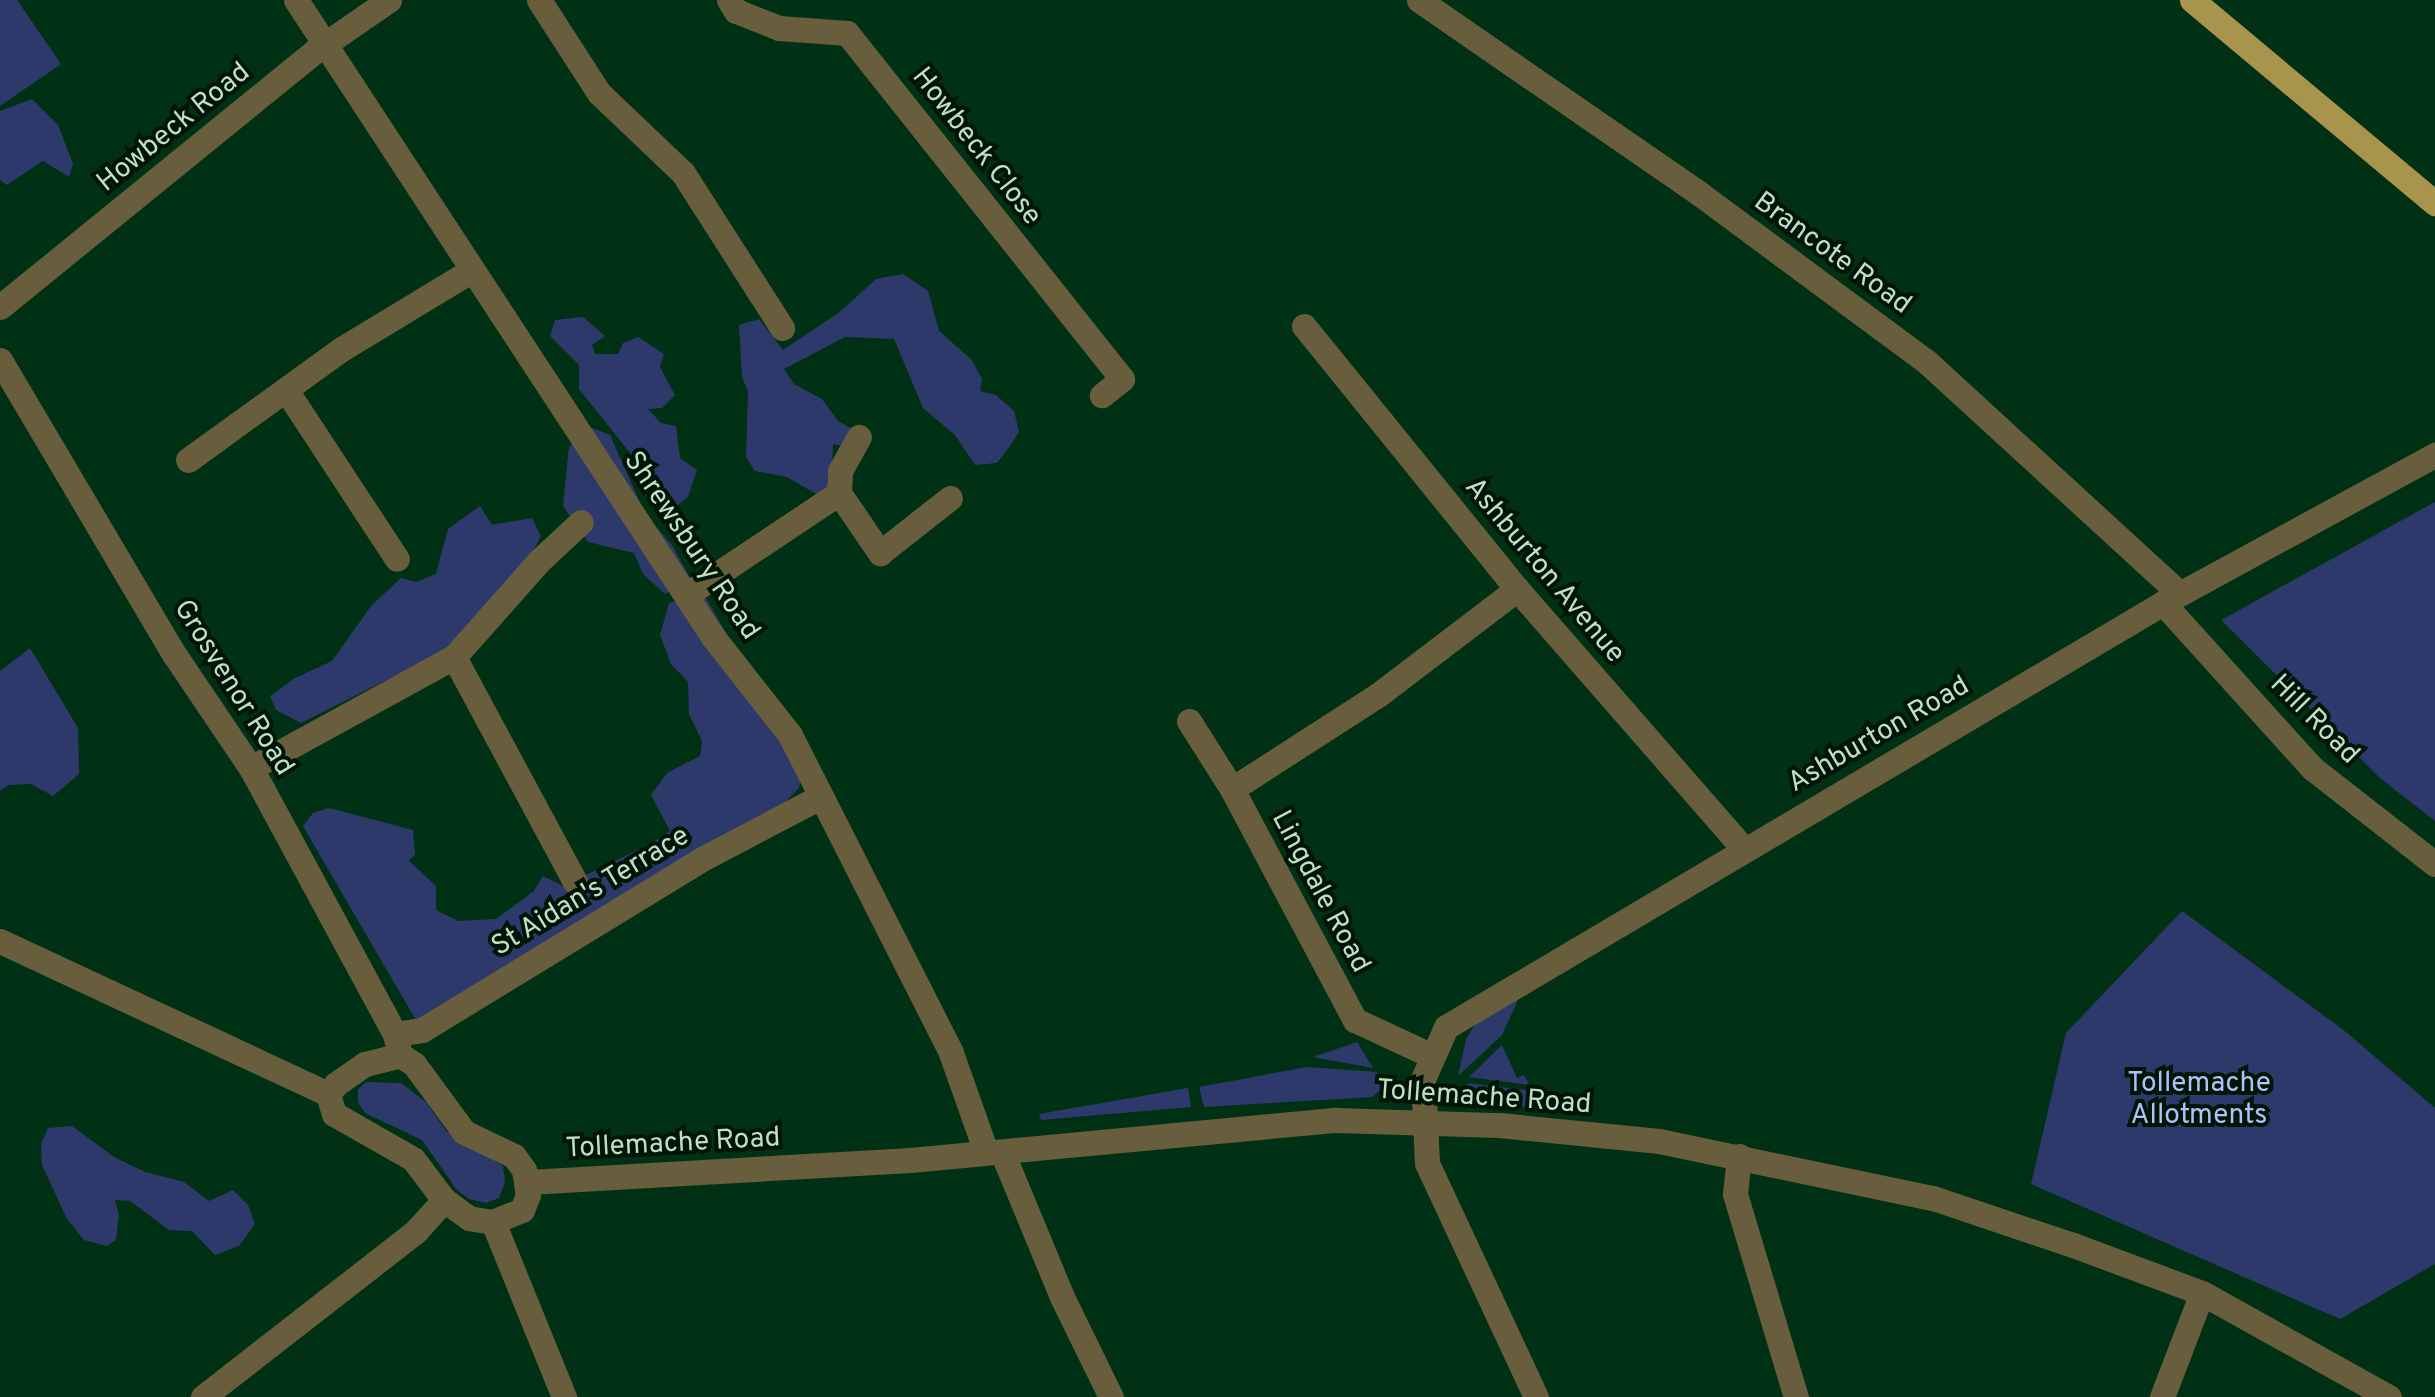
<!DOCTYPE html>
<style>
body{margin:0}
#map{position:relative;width:2435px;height:1397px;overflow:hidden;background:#003114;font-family:Overpass,sans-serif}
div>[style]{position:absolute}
.green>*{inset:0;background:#2e396b}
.minor>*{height:25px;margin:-12.5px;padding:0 12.5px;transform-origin:12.5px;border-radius:12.5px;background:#685e3d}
.major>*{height:25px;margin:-12.5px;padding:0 12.5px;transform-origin:12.5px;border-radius:12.5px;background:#a9944d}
span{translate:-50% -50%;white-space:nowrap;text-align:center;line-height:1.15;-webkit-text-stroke:8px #001506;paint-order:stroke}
.street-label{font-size:28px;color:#c0dfc7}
.park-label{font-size:28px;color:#b0c0fa}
</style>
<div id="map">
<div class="green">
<div style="clip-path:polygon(0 0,17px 0,61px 64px,0 106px)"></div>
<div style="clip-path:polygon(32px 99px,58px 125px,73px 164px,69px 177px,43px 161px,7px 185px,0 180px,0 111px)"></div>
<div style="clip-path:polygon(903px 274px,928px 291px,939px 331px,972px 360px,982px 379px,980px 391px,996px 395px,1014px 411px,1019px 432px,1012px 443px,997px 463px,975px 465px,955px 435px,923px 408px,894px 339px,845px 337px,784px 369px,794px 384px,822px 399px,838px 421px,854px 430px,848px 447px,833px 444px,831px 492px,823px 498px,787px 477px,755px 471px,746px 457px,748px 392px,742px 377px,739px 325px,759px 319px,783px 350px,841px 311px,876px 279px)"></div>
<div style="clip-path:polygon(583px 317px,605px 336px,592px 345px,595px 354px,618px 354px,623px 343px,638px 337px,664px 354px,660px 367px,675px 395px,662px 408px,648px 409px,661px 423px,676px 426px,680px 458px,697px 470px,688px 497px,674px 508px,579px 389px,579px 365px,550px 336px,555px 320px)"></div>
<div style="clip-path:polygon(590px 427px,610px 435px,645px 514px,672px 545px,691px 580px,665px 594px,643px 574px,634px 553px,588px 542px,563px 506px,569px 447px)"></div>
<div style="clip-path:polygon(2435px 502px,2435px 821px,2381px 779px,2221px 620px)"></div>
<div style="clip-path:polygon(480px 506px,492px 525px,532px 518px,541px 536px,531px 555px,444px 651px,301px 723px,276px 710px,270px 696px,295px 678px,332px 661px,371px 606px,401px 578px,416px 582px,436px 574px,448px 529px)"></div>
<div style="clip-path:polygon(702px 591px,747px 669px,806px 753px,799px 788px,772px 816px,417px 1022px,303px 826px,313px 813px,329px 808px,413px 830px,415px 854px,409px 861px,436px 886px,436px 910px,458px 921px,496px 919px,534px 891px,543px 876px,563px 886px,650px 844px,670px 831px,651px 795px,667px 773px,700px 756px,702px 741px,689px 714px,688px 682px,671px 664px,660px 635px,669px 603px)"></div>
<div style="clip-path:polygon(30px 648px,78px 728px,79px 774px,53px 796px,31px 784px,9px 785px,0 791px,0 671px)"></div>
<div style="clip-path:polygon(2182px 911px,2346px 1032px,2435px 1108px,2435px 1264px,2340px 1319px,2031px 1184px,2066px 1033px)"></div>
<div style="clip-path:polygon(1519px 998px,1502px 1035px,1458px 1076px,1466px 1039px,1477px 1021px)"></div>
<div style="clip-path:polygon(1357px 1042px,1373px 1068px,1313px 1057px)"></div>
<div style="clip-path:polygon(1502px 1045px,1517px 1078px,1524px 1075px,1530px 1085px,1469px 1077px)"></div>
<div style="clip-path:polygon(1307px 1067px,1377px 1072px,1383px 1088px,1372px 1097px,1204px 1107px,1199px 1087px)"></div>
<div style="clip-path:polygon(366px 1082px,401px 1083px,426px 1102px,446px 1131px,503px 1166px,505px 1182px,499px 1198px,486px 1203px,469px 1199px,457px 1190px,422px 1140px,365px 1113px,358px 1102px,358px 1089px)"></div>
<div style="clip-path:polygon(1468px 1083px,1548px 1093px,1580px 1112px,1484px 1103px,1464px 1088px)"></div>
<div style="clip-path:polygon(1188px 1088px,1191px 1107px,1041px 1120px,1039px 1114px)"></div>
<div style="clip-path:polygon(72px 1126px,114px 1157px,145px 1172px,184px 1182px,209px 1201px,233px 1190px,248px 1205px,255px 1224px,239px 1246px,215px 1255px,192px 1231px,169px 1230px,130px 1201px,115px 1200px,119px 1215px,116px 1240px,106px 1246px,84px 1240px,67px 1219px,42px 1165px,41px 1144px,48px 1128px)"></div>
</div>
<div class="minor">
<div style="left:296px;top:0;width:761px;rotate:56.79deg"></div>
<div style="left:713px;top:637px;width:125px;rotate:51.8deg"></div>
<div style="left:790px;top:735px;width:356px;rotate:63.1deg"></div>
<div style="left:951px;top:1053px;width:105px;rotate:70.5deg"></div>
<div style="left:539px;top:0;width:111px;rotate:57.2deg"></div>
<div style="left:599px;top:93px;width:116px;rotate:43.6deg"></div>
<div style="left:683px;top:173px;width:184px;rotate:57.4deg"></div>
<div style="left:729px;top:0;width:13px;rotate:58deg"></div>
<div style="left:736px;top:11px;width:46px;rotate:21.6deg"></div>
<div style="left:779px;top:28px;width:68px;rotate:4.2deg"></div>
<div style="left:847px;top:33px;width:442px;rotate:51.5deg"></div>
<div style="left:1122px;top:379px;width:26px;rotate:141deg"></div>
<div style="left:1419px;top:0;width:341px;rotate:34.6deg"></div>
<div style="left:1700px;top:194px;width:282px;rotate:36.5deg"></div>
<div style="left:1927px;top:362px;width:343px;rotate:42.5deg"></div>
<div style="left:0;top:307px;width:406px;rotate:-39.1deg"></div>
<div style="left:315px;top:51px;width:90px;rotate:-34.6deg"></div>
<div style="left:1304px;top:326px;width:338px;rotate:51deg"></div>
<div style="left:1517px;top:589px;width:345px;rotate:48.9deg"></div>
<div style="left:0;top:360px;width:342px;rotate:59.4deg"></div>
<div style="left:174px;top:654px;width:138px;rotate:56deg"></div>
<div style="left:251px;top:768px;width:302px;rotate:61.6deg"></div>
<div style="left:395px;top:1034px;width:22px;rotate:77deg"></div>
<div style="left:286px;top:390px;width:202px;rotate:56.7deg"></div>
<div style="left:188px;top:460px;width:188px;rotate:-35.9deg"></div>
<div style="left:340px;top:350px;width:154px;rotate:-31.2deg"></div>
<div style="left:839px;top:493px;width:22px;rotate:-87deg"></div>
<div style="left:840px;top:471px;width:39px;rotate:-61deg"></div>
<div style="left:686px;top:595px;width:184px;rotate:-33.7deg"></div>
<div style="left:839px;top:493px;width:73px;rotate:55.7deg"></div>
<div style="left:880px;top:553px;width:89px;rotate:-38.2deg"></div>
<div style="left:2163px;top:603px;width:222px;rotate:47.9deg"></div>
<div style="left:2312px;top:768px;width:156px;rotate:38deg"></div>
<div style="left:454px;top:657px;width:255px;rotate:61.7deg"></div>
<div style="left:1189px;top:721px;width:80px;rotate:57.7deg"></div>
<div style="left:1232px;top:789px;width:262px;rotate:62deg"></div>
<div style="left:1355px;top:1020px;width:83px;rotate:25deg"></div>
<div style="left:251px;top:768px;width:231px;rotate:-28.7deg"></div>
<div style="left:454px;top:657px;width:128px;rotate:-48.5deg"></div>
<div style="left:539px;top:561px;width:57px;rotate:-42.9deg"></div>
<div style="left:1232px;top:789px;width:174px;rotate:-32.8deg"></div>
<div style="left:1378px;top:695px;width:175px;rotate:-37.3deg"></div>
<div style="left:0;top:941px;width:362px;rotate:25deg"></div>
<div style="left:395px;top:1034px;width:27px;rotate:-8deg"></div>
<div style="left:422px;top:1030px;width:330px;rotate:-31.4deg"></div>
<div style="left:704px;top:858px;width:129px;rotate:-27.8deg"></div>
<div style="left:400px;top:1055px;width:17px;rotate:33deg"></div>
<div style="left:414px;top:1064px;width:84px;rotate:53.7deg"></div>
<div style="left:464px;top:1132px;width:55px;rotate:25.6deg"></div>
<div style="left:514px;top:1156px;width:17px;rotate:54deg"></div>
<div style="left:524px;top:1170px;width:25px;rotate:81deg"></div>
<div style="left:528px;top:1195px;width:16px;rotate:112deg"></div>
<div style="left:522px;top:1210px;width:31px;rotate:158deg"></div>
<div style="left:493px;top:1222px;width:24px;rotate:-171deg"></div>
<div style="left:469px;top:1218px;width:31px;rotate:-144deg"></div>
<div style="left:444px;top:1200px;width:51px;rotate:-127.1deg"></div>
<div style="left:413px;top:1159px;width:91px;rotate:-150.3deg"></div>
<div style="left:334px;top:1114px;width:21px;rotate:-107deg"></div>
<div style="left:328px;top:1094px;width:13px;rotate:-51deg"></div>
<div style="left:336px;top:1084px;width:35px;rotate:-35deg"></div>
<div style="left:365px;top:1064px;width:36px;rotate:-14deg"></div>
<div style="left:1002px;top:1152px;width:157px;rotate:67.5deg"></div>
<div style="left:1062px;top:1297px;width:111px;rotate:63.9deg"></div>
<div style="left:1739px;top:1156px;width:38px;rotate:96deg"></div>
<div style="left:1735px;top:1194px;width:212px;rotate:73.3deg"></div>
<div style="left:528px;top:1182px;width:383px;rotate:-3.3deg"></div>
<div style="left:910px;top:1160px;width:428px;rotate:-5.4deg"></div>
<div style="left:1336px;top:1120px;width:163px;rotate:1.8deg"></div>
<div style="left:1499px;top:1125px;width:161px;rotate:5.7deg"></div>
<div style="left:1659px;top:1141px;width:280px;rotate:11.8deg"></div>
<div style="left:1933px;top:1198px;width:148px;rotate:18.6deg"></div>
<div style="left:2073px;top:1245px;width:138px;rotate:20.4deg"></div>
<div style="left:2202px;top:1293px;width:214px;rotate:29.1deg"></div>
<div style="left:493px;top:1222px;width:189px;rotate:67.9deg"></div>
<div style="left:203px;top:1397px;width:270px;rotate:-37.9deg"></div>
<div style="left:416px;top:1231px;width:42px;rotate:-47.9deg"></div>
<div style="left:1536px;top:1397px;width:258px;rotate:-115deg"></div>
<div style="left:1427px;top:1163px;width:84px;rotate:-92.7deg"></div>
<div style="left:1423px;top:1079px;width:57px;rotate:-66.1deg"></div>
<div style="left:1446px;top:1027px;width:833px;rotate:-30.6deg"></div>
<div style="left:2163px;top:603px;width:310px;rotate:-28.6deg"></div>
<div style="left:2162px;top:1397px;width:111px;rotate:-69deg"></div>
</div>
<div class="major">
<div style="left:2192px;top:0;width:317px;rotate:39.9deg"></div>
</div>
<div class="street-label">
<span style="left:174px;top:128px;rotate:-39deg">Howbeck Road</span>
<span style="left:976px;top:147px;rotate:52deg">Howbeck Close</span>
<span style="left:1832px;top:254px;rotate:36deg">Brancote Road</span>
<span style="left:691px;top:546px;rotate:56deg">Shrewsbury Road</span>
<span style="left:1544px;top:571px;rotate:50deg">Ashburton Avenue</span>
<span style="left:233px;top:688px;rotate:58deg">Grosvenor Road</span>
<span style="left:2314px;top:720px;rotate:45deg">Hill Road</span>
<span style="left:1879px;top:735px;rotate:-30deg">Ashburton Road</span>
<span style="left:591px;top:892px;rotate:-31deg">St Aidan's Terrace</span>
<span style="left:1320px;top:892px;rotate:62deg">Lingdale Road</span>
<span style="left:1484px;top:1098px;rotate:4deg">Tollemache Road</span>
<span style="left:673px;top:1144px;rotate:-3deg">Tollemache Road</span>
</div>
<div class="park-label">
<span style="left:2199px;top:1100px">Tollemache<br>Allotments</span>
</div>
</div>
